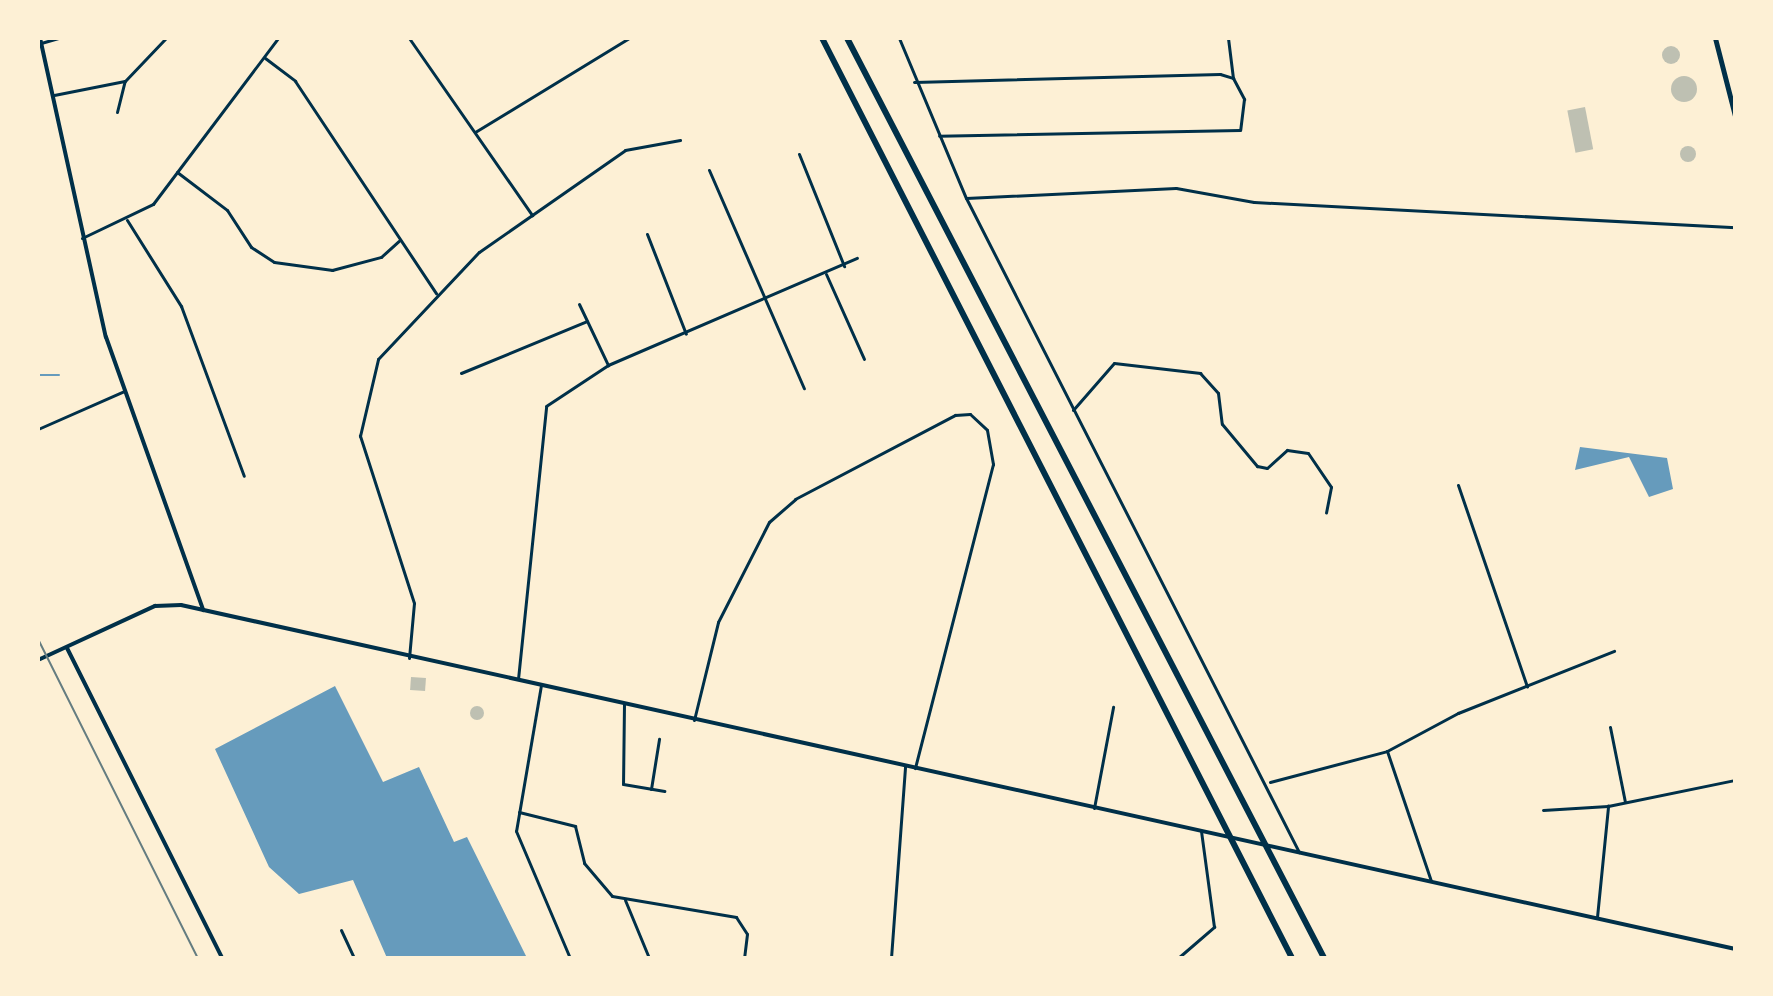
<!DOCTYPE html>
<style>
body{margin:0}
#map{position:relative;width:1773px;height:996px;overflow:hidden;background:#fdf0d5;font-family:"Nunito Sans",sans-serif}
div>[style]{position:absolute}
.water>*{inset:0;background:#669bbc}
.stream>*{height:2px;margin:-1px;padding:0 1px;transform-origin:1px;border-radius:1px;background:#669bbc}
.building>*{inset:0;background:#bec0b2;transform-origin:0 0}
.round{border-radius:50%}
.minor>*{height:3px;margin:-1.5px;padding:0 1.5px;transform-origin:1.5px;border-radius:1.5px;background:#003049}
.tertiary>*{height:4px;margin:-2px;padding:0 2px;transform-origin:2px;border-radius:2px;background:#003049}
.primary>*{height:5px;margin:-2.5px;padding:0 2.5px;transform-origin:2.5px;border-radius:2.5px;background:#003049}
.motorway>*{height:6px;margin:-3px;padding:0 3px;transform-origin:3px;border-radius:3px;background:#003049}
.rail>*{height:2px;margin:-1px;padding:0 1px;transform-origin:1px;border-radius:1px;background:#657d81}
span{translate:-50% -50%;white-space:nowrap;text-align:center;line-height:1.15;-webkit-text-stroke:6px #fdf0d5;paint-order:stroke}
.frame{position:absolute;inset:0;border:40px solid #fdf0d5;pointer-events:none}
</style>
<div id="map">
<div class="water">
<div style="clip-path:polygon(1580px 447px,1667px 458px,1673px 489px,1649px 497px,1629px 457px,1575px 470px)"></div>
<div style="clip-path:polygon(335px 686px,383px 782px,419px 767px,454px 842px,467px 837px,527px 958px,387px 958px,353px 880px,299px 894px,269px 867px,215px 749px)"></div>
</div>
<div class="stream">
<div style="left:38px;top:375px;width:21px"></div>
</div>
<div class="building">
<div class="round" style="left:1662px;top:46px;width:18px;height:18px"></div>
<div class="round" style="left:1671px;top:76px;width:26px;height:26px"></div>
<div style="left:1585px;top:107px;width:43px;height:18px;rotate:79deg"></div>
<div class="round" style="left:1680px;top:146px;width:16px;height:16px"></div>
<div style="left:411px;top:677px;width:15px;height:13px;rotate:4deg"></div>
<div class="round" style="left:470px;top:706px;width:14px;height:14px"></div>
</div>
<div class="minor">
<div style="left:409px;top:38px;width:216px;rotate:55.2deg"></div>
<div style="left:899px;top:38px;width:173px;rotate:67.3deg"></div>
<div style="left:966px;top:198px;width:734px;rotate:63.02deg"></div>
<div style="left:1228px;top:38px;width:40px;rotate:82.9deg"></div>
<div style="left:41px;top:43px;width:18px;rotate:-16deg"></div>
<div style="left:265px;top:58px;width:38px;rotate:37deg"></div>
<div style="left:295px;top:81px;width:255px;rotate:56.4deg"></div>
<div style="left:914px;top:82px;width:306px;rotate:-1.5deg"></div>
<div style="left:1220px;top:74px;width:14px;rotate:17deg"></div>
<div style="left:1233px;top:78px;width:24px;rotate:62deg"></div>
<div style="left:1244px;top:99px;width:31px;rotate:97deg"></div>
<div style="left:1240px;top:130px;width:301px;rotate:178.9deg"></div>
<div style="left:54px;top:95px;width:72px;rotate:-11.2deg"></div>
<div style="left:125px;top:81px;width:59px;rotate:-46.4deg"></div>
<div style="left:117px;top:112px;width:32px;rotate:-76deg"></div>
<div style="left:475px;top:132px;width:180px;rotate:-31.4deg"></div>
<div style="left:799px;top:154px;width:121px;rotate:68.1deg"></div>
<div style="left:709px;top:170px;width:238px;rotate:66.5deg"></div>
<div style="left:177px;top:172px;width:63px;rotate:37.2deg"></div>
<div style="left:227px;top:210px;width:44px;rotate:57deg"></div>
<div style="left:251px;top:247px;width:27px;rotate:33deg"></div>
<div style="left:274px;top:262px;width:59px;rotate:7.9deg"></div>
<div style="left:332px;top:270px;width:51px;rotate:-14.9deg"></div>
<div style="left:381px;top:257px;width:24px;rotate:-42deg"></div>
<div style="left:966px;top:198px;width:210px;rotate:-2.7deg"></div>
<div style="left:1176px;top:188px;width:79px;rotate:10.2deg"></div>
<div style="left:1254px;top:202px;width:482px;rotate:3deg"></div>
<div style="left:127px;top:220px;width:102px;rotate:57.9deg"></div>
<div style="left:181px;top:306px;width:181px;rotate:69.7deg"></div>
<div style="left:647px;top:234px;width:107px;rotate:68.7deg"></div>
<div style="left:82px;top:238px;width:79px;rotate:-25.6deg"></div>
<div style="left:153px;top:204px;width:208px;rotate:-53deg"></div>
<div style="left:826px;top:274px;width:93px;rotate:65.9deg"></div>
<div style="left:579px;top:304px;width:68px;rotate:64.6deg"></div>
<div style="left:461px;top:373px;width:136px;rotate:-22.4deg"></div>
<div style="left:1073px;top:410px;width:62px;rotate:-48.9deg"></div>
<div style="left:1114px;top:363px;width:87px;rotate:6.6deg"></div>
<div style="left:1200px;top:373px;width:27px;rotate:48deg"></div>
<div style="left:1218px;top:393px;width:31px;rotate:83deg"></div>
<div style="left:1222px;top:424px;width:55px;rotate:50.2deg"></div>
<div style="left:1257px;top:466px;width:10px;rotate:11deg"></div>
<div style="left:1267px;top:468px;width:27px;rotate:-42deg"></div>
<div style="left:1287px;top:450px;width:21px;rotate:8deg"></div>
<div style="left:1308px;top:453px;width:41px;rotate:55.9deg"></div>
<div style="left:1331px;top:487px;width:26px;rotate:101deg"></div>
<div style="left:38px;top:429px;width:94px;rotate:-23.8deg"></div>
<div style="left:1458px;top:485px;width:213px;rotate:71.1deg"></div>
<div style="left:409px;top:658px;width:55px;rotate:-84.8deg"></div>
<div style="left:414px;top:603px;width:176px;rotate:-107.9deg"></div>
<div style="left:360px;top:436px;width:79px;rotate:-76.8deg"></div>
<div style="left:378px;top:359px;width:147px;rotate:-46.7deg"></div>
<div style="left:479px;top:252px;width:178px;rotate:-34.9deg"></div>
<div style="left:625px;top:150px;width:56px;rotate:-10.3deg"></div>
<div style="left:518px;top:679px;width:274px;rotate:-84.1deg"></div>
<div style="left:546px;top:406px;width:74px;rotate:-33.5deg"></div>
<div style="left:608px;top:365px;width:271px;rotate:-23.3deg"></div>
<div style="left:541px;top:685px;width:148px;rotate:99.7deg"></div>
<div style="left:516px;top:831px;width:138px;rotate:67deg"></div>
<div style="left:624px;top:704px;width:80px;rotate:90.7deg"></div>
<div style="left:623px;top:784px;width:42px;rotate:9.7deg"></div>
<div style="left:694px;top:720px;width:101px;rotate:-76.2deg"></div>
<div style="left:718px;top:622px;width:112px;rotate:-63deg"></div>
<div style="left:769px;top:522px;width:35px;rotate:-41deg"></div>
<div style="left:795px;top:499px;width:181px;rotate:-27.7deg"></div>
<div style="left:955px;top:415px;width:15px;rotate:-4deg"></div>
<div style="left:970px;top:414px;width:23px;rotate:43deg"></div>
<div style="left:987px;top:430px;width:35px;rotate:80deg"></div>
<div style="left:993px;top:464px;width:314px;rotate:104.4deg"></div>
<div style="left:1610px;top:727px;width:76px;rotate:78.7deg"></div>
<div style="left:1387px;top:751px;width:137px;rotate:71.3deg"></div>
<div style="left:1270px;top:782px;width:121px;rotate:-14.8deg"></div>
<div style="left:1387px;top:751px;width:81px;rotate:-28.2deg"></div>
<div style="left:1458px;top:713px;width:168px;rotate:-21.7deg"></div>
<div style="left:651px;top:789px;width:51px;rotate:-80.9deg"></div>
<div style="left:1094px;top:808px;width:103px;rotate:-79.3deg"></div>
<div style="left:1543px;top:810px;width:65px;rotate:-3.5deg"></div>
<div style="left:1608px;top:806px;width:130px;rotate:-11.6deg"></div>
<div style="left:519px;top:812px;width:58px;rotate:14deg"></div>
<div style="left:575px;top:826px;width:38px;rotate:76deg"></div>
<div style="left:584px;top:863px;width:43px;rotate:49.7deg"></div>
<div style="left:612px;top:896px;width:126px;rotate:9.6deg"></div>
<div style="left:736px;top:917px;width:20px;rotate:57deg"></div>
<div style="left:747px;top:934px;width:24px;rotate:97deg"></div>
<div style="left:625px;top:900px;width:63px;rotate:67.5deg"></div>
<div style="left:1597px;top:917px;width:112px;rotate:-84.3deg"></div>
<div style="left:341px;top:930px;width:31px;rotate:65deg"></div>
<div style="left:287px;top:958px;width:7px"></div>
<div style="left:891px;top:958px;width:192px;rotate:-85.8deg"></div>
<div style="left:1178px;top:958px;width:48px;rotate:-40.7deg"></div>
<div style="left:1214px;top:927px;width:97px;rotate:-97.7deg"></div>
</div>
<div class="tertiary">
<div style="left:40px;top:38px;width:306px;rotate:77.6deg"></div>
<div style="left:106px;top:337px;width:290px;rotate:70.4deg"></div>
<div style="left:67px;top:648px;width:347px;rotate:63.4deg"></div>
<div style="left:38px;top:660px;width:129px;rotate:-24.8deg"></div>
<div style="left:155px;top:606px;width:26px;rotate:-2deg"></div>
<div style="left:181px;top:605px;width:1592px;rotate:12.48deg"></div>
</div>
<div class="primary">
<div style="left:1715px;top:38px;width:81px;rotate:75.6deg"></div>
</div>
<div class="motorway">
<div style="left:822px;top:38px;width:1033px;rotate:62.94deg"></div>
<div style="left:847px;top:38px;width:1036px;rotate:62.59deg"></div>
</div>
<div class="rail">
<div style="left:38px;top:639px;width:357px;rotate:63.4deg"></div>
</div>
<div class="frame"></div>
</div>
